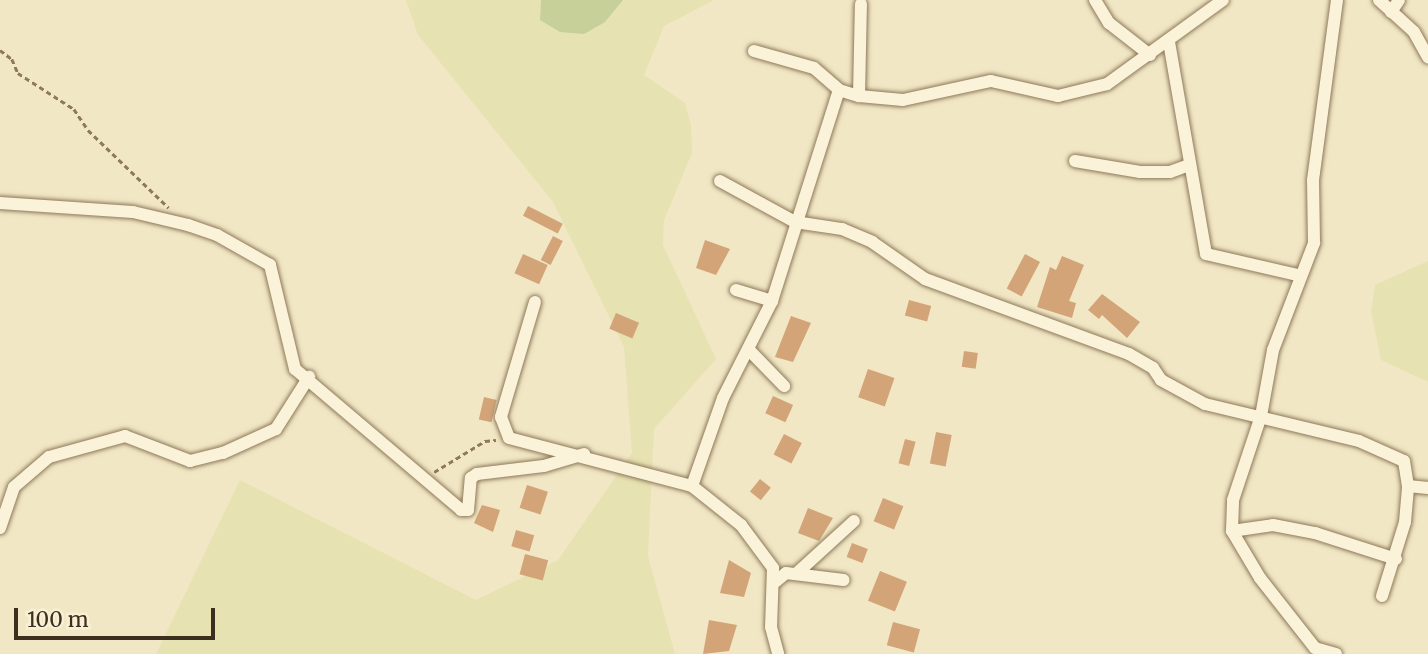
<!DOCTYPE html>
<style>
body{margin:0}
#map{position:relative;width:1428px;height:654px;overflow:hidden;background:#f1e7c5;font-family:Merriweather,serif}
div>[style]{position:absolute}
.farmland>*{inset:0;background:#e7e2b2}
.green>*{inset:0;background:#c6d098}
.building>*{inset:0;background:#d2a478;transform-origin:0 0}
.path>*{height:2.5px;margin-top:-1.25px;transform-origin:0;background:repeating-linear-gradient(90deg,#8e7959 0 5px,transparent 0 8.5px)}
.roads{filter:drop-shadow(0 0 2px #8e7959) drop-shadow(0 0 2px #8e7959)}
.street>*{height:12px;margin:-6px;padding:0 6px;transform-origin:6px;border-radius:6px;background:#fbf3d9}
span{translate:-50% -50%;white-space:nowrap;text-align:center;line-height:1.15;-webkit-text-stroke:6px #f8f0d5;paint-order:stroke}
.scale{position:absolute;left:14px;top:608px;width:201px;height:32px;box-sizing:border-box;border:4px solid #3d2f1e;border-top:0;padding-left:9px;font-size:21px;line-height:24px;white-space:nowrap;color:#3d2f1e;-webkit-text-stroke:5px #f8f0d5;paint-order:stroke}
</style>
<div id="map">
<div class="farmland">
<div style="clip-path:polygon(406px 0,541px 0,540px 20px,605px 22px,623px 0,714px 0,664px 26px,644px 75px,685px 103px,691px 125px,692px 153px,664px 220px,663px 245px,716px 359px,654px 429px,648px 556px,675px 654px,156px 654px,240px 480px,476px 600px,558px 560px,632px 453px,624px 347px,553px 202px,418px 35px)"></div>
<div style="clip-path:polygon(1428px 261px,1428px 382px,1381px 360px,1371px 311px,1375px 285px)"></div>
</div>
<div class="green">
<div style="clip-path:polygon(541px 0,623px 0,605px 22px,584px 34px,560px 32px,540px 20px)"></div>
</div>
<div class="building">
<div style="left:528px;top:206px;width:39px;height:11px;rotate:27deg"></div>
<div style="left:553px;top:236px;width:11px;height:27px;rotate:27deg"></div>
<div style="clip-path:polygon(705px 240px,730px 249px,716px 275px,696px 268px)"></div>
<div style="left:523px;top:254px;width:27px;height:21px;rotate:24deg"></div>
<div style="left:1025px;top:254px;width:17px;height:39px;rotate:28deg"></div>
<div style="clip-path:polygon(1062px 256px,1084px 265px,1069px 301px,1076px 303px,1072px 318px,1037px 307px,1050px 267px,1056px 270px)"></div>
<div style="clip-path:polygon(1102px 294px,1140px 322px,1127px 338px,1102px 315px,1099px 319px,1088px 310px)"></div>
<div style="left:909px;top:300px;width:23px;height:16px;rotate:15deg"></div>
<div style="left:616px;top:313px;width:25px;height:17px;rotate:23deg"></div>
<div style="clip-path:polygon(791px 316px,811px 323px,793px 362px,775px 357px)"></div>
<div style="left:964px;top:351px;width:14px;height:16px;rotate:8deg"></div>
<div style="left:868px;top:369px;width:28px;height:30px;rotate:19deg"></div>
<div style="left:773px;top:396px;width:22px;height:19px;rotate:24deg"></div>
<div style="left:484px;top:397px;width:13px;height:23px;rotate:13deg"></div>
<div style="left:936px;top:432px;width:16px;height:32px;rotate:11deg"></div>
<div style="left:784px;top:434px;width:20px;height:23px;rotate:27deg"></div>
<div style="left:905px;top:439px;width:11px;height:25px;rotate:15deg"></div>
<div style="left:760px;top:479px;width:14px;height:16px;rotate:39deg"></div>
<div style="left:527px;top:485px;width:22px;height:24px;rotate:18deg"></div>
<div style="left:883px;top:498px;width:22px;height:25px;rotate:22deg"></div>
<div style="clip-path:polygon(482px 505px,500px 510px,493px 532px,474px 523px)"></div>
<div style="clip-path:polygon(808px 508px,833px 518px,819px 541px,798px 533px)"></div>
<div style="left:516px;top:530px;width:19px;height:17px;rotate:16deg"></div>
<div style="left:852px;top:543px;width:17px;height:15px;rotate:21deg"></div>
<div style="left:525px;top:554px;width:24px;height:21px;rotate:15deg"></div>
<div style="clip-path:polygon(729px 560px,751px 573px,744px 597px,720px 593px)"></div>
<div style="left:880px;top:571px;width:29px;height:32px;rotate:22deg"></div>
<div style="clip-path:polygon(709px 620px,737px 625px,729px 651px,703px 654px)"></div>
<div style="left:893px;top:622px;width:28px;height:24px;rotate:15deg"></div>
</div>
<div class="path">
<div style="left:0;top:50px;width:15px;rotate:37deg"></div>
<div style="left:12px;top:59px;width:15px;rotate:67deg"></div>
<div style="left:18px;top:73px;width:67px;rotate:32.7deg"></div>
<div style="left:74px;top:109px;width:25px;rotate:56deg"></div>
<div style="left:88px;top:130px;width:112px;rotate:43.9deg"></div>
<div style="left:434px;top:472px;width:60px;rotate:-31.3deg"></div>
<div style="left:485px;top:441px;width:11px;rotate:-5deg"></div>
</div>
<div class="roads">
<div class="street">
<div style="left:1095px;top:0;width:27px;rotate:59deg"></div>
<div style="left:1109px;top:23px;width:52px;rotate:38deg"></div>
<div style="left:1379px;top:0;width:47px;rotate:42.4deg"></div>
<div style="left:1414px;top:32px;width:29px;rotate:61deg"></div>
<div style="left:1391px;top:12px;width:14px;rotate:-56deg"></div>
<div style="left:1169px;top:42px;width:215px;rotate:80.1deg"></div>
<div style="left:1206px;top:254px;width:94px;rotate:12.9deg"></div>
<div style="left:754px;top:51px;width:62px;rotate:15.8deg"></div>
<div style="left:814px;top:68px;width:33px;rotate:41deg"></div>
<div style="left:839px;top:90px;width:21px;rotate:17deg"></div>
<div style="left:859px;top:96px;width:44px;rotate:5.2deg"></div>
<div style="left:903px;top:100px;width:90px;rotate:-12.2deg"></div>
<div style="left:991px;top:81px;width:69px;rotate:12.6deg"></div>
<div style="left:1058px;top:96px;width:50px;rotate:-13.8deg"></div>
<div style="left:1107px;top:84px;width:143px;rotate:-35.9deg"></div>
<div style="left:859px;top:96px;width:92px;rotate:-88.8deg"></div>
<div style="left:1075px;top:161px;width:66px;rotate:9.6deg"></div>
<div style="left:1140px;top:172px;width:30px"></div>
<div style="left:1170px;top:172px;width:20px;rotate:-20deg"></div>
<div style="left:720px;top:181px;width:85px;rotate:28.7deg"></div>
<div style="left:795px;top:222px;width:48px;rotate:8.5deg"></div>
<div style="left:842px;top:229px;width:33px;rotate:23deg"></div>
<div style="left:872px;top:242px;width:65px;rotate:34.9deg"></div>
<div style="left:925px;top:279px;width:217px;rotate:20.2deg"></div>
<div style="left:1129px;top:354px;width:28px;rotate:30deg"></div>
<div style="left:1153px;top:368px;width:14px;rotate:56deg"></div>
<div style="left:1161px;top:380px;width:50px;rotate:28.6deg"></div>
<div style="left:1205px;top:404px;width:158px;rotate:13.5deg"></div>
<div style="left:1359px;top:441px;width:49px;rotate:24deg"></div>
<div style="left:1404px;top:461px;width:25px;rotate:81deg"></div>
<div style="left:1408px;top:486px;width:20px;rotate:6deg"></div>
<div style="left:0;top:203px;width:133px;rotate:3.9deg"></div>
<div style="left:133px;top:212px;width:57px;rotate:13.3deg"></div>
<div style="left:188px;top:225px;width:31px;rotate:19deg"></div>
<div style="left:217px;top:235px;width:61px;rotate:29.5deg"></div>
<div style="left:270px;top:265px;width:107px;rotate:76.5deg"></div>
<div style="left:295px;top:369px;width:218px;rotate:40.3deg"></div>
<div style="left:461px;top:510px;width:7px"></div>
<div style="left:468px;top:510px;width:32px;rotate:-85deg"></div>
<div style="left:471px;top:478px;width:7px;rotate:-34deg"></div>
<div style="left:477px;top:474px;width:67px;rotate:-6.8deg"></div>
<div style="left:544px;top:466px;width:42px;rotate:-16.7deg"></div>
<div style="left:736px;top:290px;width:38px;rotate:17deg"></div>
<div style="left:535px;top:302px;width:120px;rotate:106.5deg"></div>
<div style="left:501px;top:417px;width:22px;rotate:69deg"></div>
<div style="left:509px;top:438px;width:189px;rotate:14.7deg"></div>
<div style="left:692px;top:486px;width:63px;rotate:38.5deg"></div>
<div style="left:741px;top:525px;width:54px;rotate:53.3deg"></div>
<div style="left:773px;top:568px;width:59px;rotate:91.9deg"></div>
<div style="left:771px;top:627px;width:28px;rotate:75deg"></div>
<div style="left:750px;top:351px;width:49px;rotate:45.8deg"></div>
<div style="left:692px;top:486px;width:93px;rotate:-70.6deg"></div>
<div style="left:723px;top:398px;width:109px;rotate:-63.2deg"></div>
<div style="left:772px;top:301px;width:221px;rotate:-72.4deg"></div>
<div style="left:0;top:528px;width:43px;rotate:-71.1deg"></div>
<div style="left:14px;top:487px;width:46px;rotate:-40.6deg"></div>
<div style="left:49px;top:457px;width:79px;rotate:-15.4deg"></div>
<div style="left:125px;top:436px;width:70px;rotate:21deg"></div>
<div style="left:190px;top:461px;width:34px;rotate:-14deg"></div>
<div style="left:223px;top:453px;width:58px;rotate:-24.4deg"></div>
<div style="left:276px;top:429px;width:62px;rotate:-57.6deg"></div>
<div style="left:1232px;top:531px;width:41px;rotate:-8.3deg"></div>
<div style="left:1273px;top:525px;width:43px;rotate:10.8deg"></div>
<div style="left:1315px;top:533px;width:85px;rotate:17.8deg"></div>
<div style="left:797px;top:573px;width:77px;rotate:-42.4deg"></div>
<div style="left:775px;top:582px;width:14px;rotate:-39deg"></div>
<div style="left:786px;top:573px;width:58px;rotate:6.9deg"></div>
<div style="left:1382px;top:596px;width:77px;rotate:-72.7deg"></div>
<div style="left:1405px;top:522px;width:36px;rotate:-85deg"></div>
<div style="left:1336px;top:654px;width:22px;rotate:-164deg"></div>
<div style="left:1315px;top:648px;width:89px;rotate:-128.2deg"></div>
<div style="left:1260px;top:578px;width:55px;rotate:-120.8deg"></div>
<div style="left:1232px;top:531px;width:31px;rotate:-88deg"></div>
<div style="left:1233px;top:500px;width:89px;rotate:-71.6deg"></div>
<div style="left:1261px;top:416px;width:67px;rotate:-79.7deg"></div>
<div style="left:1273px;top:350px;width:115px;rotate:-69deg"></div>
<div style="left:1314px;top:243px;width:63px;rotate:-90.9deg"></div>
<div style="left:1313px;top:180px;width:182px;rotate:-82.4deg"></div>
</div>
</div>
<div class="scale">100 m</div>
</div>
